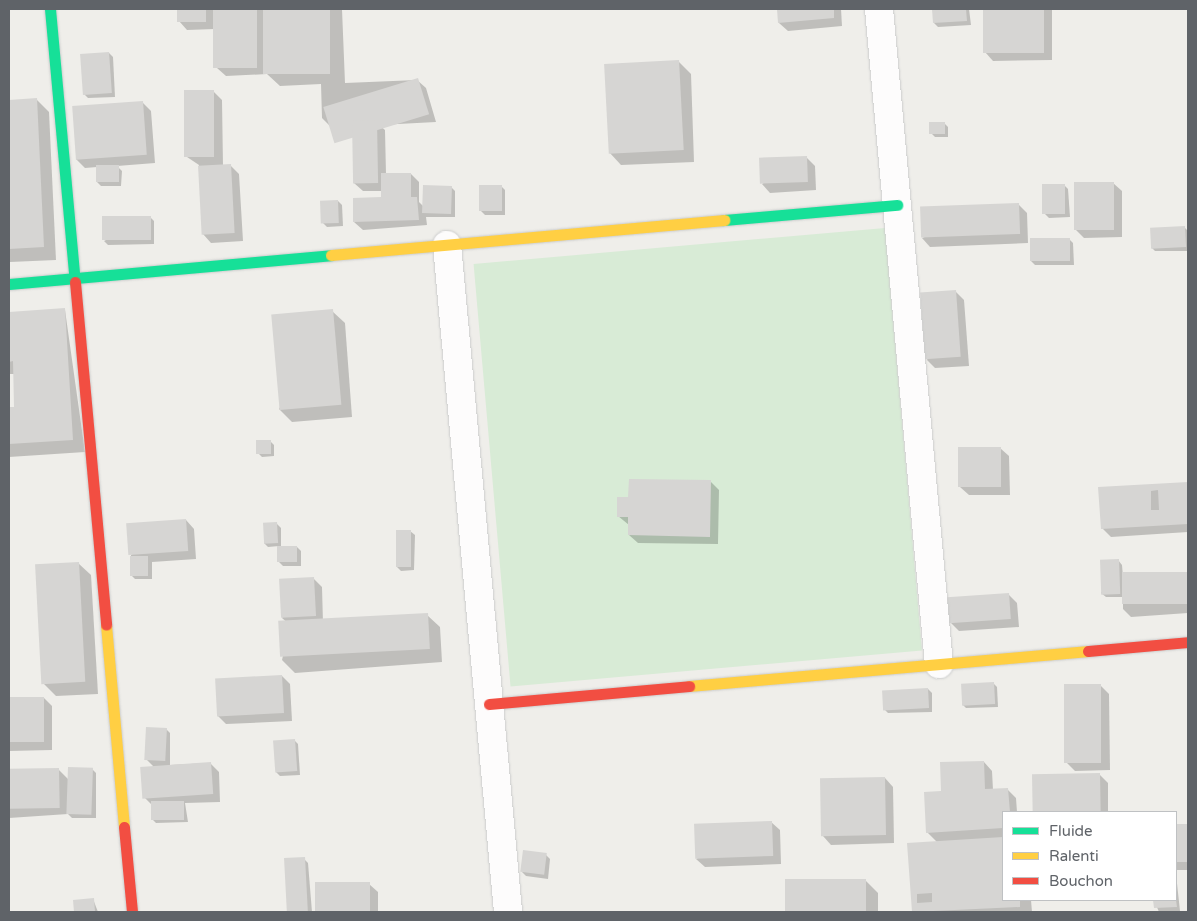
<!DOCTYPE html>
<style>
body{margin:0}
#map{position:relative;width:1197px;height:921px;overflow:hidden;background:#efeeea;font-family:"Varela Round",sans-serif}
div>[style]{position:absolute}
.green>*{inset:0;background:#d8ebd6;transform-origin:0 0}
.shadow>*{inset:0;background:#0003;transform-origin:0 0}
.building>*{inset:0;background:#d6d5d3;transform-origin:0 0}
.roads{filter:drop-shadow(0 0 1px #cbcccc) drop-shadow(0 0 1px #cbcccc)}
.street>*{height:28px;margin:-14px;padding:0 14px;transform-origin:14px;border-radius:14px;background:#fdfcfc}
.fast>*{height:11px;margin:-5.5px;padding:0 5.5px;transform-origin:5.5px;border-radius:5.5px;background:#16e098}
.slow>*{height:11px;margin:-5.5px;padding:0 5.5px;transform-origin:5.5px;border-radius:5.5px;background:#ffcf43}
.jam>*{height:11px;margin:-5.5px;padding:0 5.5px;transform-origin:5.5px;border-radius:5.5px;background:#f24e42}
span{translate:-50% -50%;white-space:nowrap;text-align:center;line-height:1.15;-webkit-text-stroke:4px #fff;paint-order:stroke}
.frame{position:absolute;inset:0;border:10px solid #5f6368;pointer-events:none}
.legend{position:absolute;left:1002px;top:811px;width:175px;height:90px;box-sizing:border-box;background:#fff;border:1px solid #bfc1c3;margin:0;padding:6px 9px;list-style:none;font-size:15px;color:#5f6368}
.legend li{display:flex;align-items:center;gap:10px;height:25px}
.legend b{width:25px;border:1px solid #bfc1c3}
</style>
<div id="map">
<div class="green">
<div style="left:885px;top:228px;width:424px;height:413px;rotate:85deg"></div>
</div>
<div class="shadow">
<div style="clip-path:polygon(178px 9px,342px 9px,345px 83px,417px 80px,426px 88px,436px 122px,379px 125px,385px 130px,386px 174px,411px 174px,419px 182px,419px 202px,423px 206px,451px 187px,455px 191px,455px 217px,426px 217px,427px 225px,363px 230px,354px 222px,382px 198px,382px 191px,363px 191px,354px 183px,353px 126px,331px 127px,322px 118px,321px 84px,280px 86px,267px 74px,226px 76px,217px 68px,215px 29px,187px 30px,179px 21px)"></div>
<div style="clip-path:polygon(778px 9px,841px 9px,842px 26px,788px 31px,779px 23px)"></div>
<div style="clip-path:polygon(934px 9px,969px 9px,971px 25px,938px 27px,934px 23px)"></div>
<div style="clip-path:polygon(985px 9px,1052px 9px,1052px 60px,993px 61px,985px 52px)"></div>
<div style="clip-path:polygon(109px 53px,113px 57px,115px 97px,88px 98px,84px 94px)"></div>
<div style="clip-path:polygon(678px 61px,691px 74px,694px 162px,621px 165px,609px 152px)"></div>
<div style="clip-path:polygon(213px 91px,222px 100px,223px 166px,230px 165px,239px 174px,243px 241px,211px 243px,203px 234px,199px 165px,187px 157px)"></div>
<div style="clip-path:polygon(37px 100px,49px 112px,56px 260px,10px 262px,9px 101px)"></div>
<div style="clip-path:polygon(143px 103px,151px 111px,155px 163px,117px 166px,122px 171px,121px 186px,101px 186px,97px 182px,97px 167px,85px 168px,76px 159px)"></div>
<div style="clip-path:polygon(944px 123px,948px 127px,948px 137px,935px 137px,931px 133px)"></div>
<div style="clip-path:polygon(806px 157px,815px 166px,816px 190px,770px 193px,762px 184px)"></div>
<div style="clip-path:polygon(1113px 183px,1122px 191px,1122px 237px,1084px 238px,1075px 229px)"></div>
<div style="clip-path:polygon(1064px 185px,1068px 189px,1070px 217px,1049px 218px,1045px 214px)"></div>
<div style="clip-path:polygon(501px 186px,505px 190px,505px 215px,485px 215px,481px 211px)"></div>
<div style="clip-path:polygon(338px 201px,342px 205px,343px 226px,327px 227px,323px 223px)"></div>
<div style="clip-path:polygon(1018px 204px,1027px 213px,1028px 243px,930px 247px,922px 238px)"></div>
<div style="clip-path:polygon(150px 217px,154px 221px,154px 244px,108px 245px,104px 241px)"></div>
<div style="clip-path:polygon(1185px 228px,1188px 231px,1188px 251px,1155px 251px,1151px 247px)"></div>
<div style="clip-path:polygon(1069px 239px,1073px 243px,1074px 265px,1035px 265px,1031px 261px)"></div>
<div style="clip-path:polygon(955px 291px,964px 300px,969px 366px,935px 368px,927px 360px)"></div>
<div style="clip-path:polygon(65px 310px,85px 452px,9px 457px,9px 408px,15px 408px,15px 374px,9px 374px,9px 313px)"></div>
<div style="clip-path:polygon(332px 311px,345px 323px,352px 417px,292px 422px,279px 409px)"></div>
<div style="clip-path:polygon(270px 441px,274px 445px,274px 456px,262px 457px,258px 453px)"></div>
<div style="clip-path:polygon(1000px 448px,1009px 456px,1010px 495px,969px 495px,960px 487px)"></div>
<div style="clip-path:polygon(711px 482px,719px 490px,718px 544px,638px 543px,629px 535px,629px 525px,618px 516px,630px 499px)"></div>
<div style="clip-path:polygon(1188px 484px,1188px 532px,1111px 537px,1102px 528px,1100px 488px)"></div>
<div style="clip-path:polygon(186px 520px,194px 529px,196px 559px,152px 562px,152px 579px,135px 579px,131px 575px,131px 555px)"></div>
<div style="clip-path:polygon(277px 524px,281px 528px,281px 547px,297px 547px,301px 551px,301px 566px,283px 566px,279px 562px,279px 546px,268px 547px,264px 543px)"></div>
<div style="clip-path:polygon(410px 531px,415px 535px,414px 570px,401px 571px,397px 567px)"></div>
<div style="clip-path:polygon(1118px 560px,1122px 565px,1123px 577px,1188px 574px,1188px 613px,1131px 617px,1123px 609px,1123px 597px,1106px 597px,1101px 593px)"></div>
<div style="clip-path:polygon(78px 563px,91px 575px,98px 694px,56px 696px,44px 684px)"></div>
<div style="clip-path:polygon(313px 578px,322px 587px,323px 623px,427px 615px,440px 627px,442px 662px,295px 673px,282px 660px,290px 625px,282px 618px)"></div>
<div style="clip-path:polygon(1008px 594px,1017px 603px,1019px 627px,959px 631px,951px 623px)"></div>
<div style="clip-path:polygon(282px 676px,290px 684px,292px 721px,226px 724px,218px 716px)"></div>
<div style="clip-path:polygon(993px 683px,997px 687px,998px 707px,966px 708px,962px 704px)"></div>
<div style="clip-path:polygon(1100px 685px,1109px 694px,1110px 770px,1075px 771px,1066px 762px)"></div>
<div style="clip-path:polygon(928px 689px,932px 693px,932px 712px,888px 713px,884px 709px)"></div>
<div style="clip-path:polygon(9px 698px,44px 698px,52px 706px,52px 750px,9px 751px)"></div>
<div style="clip-path:polygon(166px 729px,170px 733px,170px 765px,210px 763px,219px 772px,220px 802px,185px 803px,188px 822px,156px 823px,152px 819px,152px 805px,143px 796px,153px 766px,147px 760px)"></div>
<div style="clip-path:polygon(294px 740px,298px 744px,300px 775px,280px 776px,276px 772px)"></div>
<div style="clip-path:polygon(984px 762px,992px 771px,993px 790px,1007px 789px,1016px 798px,1017px 812px,1003px 812px,1003px 900px,1031px 900px,1032px 912px,913px 912px,909px 844px,937px 842px,927px 832px,942px 792px)"></div>
<div style="clip-path:polygon(58px 769px,69px 780px,92px 769px,96px 773px,96px 818px,72px 818px,68px 814px,9px 818px,9px 771px)"></div>
<div style="clip-path:polygon(1099px 774px,1108px 783px,1108px 812px,1034px 812px,1033px 775px)"></div>
<div style="clip-path:polygon(885px 778px,893px 787px,894px 843px,831px 845px,823px 836px)"></div>
<div style="clip-path:polygon(771px 822px,780px 830px,781px 864px,705px 867px,696px 859px)"></div>
<div style="left:1176px;top:825px;width:12px;height:45px"></div>
<div style="clip-path:polygon(546px 855px,550px 859px,548px 879px,526px 876px,522px 872px)"></div>
<div style="clip-path:polygon(304px 859px,308px 863px,312px 912px,289px 912px,285px 860px)"></div>
<div style="clip-path:polygon(1176px 874px,1180px 911px,1159px 912px,1154px 900px,1176px 900px)"></div>
<div style="clip-path:polygon(786px 880px,865px 880px,878px 893px,878px 912px,786px 912px)"></div>
<div style="clip-path:polygon(317px 883px,369px 884px,378px 892px,378px 912px,318px 912px)"></div>
<div style="clip-path:polygon(93px 899px,98px 912px,75px 912px,74px 901px)"></div>
</div>
<div class="building">
<div style="left:177px;top:9px;width:29px;height:13px"></div>
<div style="left:213px;top:9px;width:44px;height:59px"></div>
<div style="left:263px;top:9px;width:67px;height:65px"></div>
<div style="clip-path:polygon(777px 9px,834px 9px,834px 18px,778px 23px)"></div>
<div style="clip-path:polygon(932px 9px,966px 9px,967px 21px,933px 23px)"></div>
<div style="left:983px;top:9px;width:61px;height:44px"></div>
<div style="left:109px;top:52px;width:41px;height:29px;rotate:86deg"></div>
<div style="left:679px;top:60px;width:90px;height:75px;rotate:87deg"></div>
<div style="left:418px;top:78px;width:38px;height:99px;rotate:73deg"></div>
<div style="left:184px;top:90px;width:30px;height:67px"></div>
<div style="clip-path:polygon(37px 98px,44px 247px,9px 249px,9px 100px)"></div>
<div style="left:143px;top:101px;width:54px;height:71px;rotate:86deg"></div>
<div style="left:377px;top:120px;width:63px;height:25px;rotate:89deg"></div>
<div style="left:929px;top:122px;width:16px;height:12px"></div>
<div style="left:807px;top:156px;width:26px;height:48px;rotate:88deg"></div>
<div style="left:231px;top:164px;width:69px;height:33px;rotate:87deg"></div>
<div style="left:96px;top:165px;width:23px;height:17px"></div>
<div style="clip-path:polygon(381px 173px,411px 173px,411px 197px,417px 197px,419px 220px,353px 222px,353px 198px,381px 197px)"></div>
<div style="left:1074px;top:182px;width:40px;height:48px"></div>
<div style="left:1042px;top:184px;width:23px;height:30px"></div>
<div style="left:423px;top:185px;width:29px;height:28px;rotate:2deg"></div>
<div style="left:479px;top:185px;width:23px;height:26px"></div>
<div style="left:338px;top:200px;width:23px;height:18px;rotate:88deg"></div>
<div style="left:1019px;top:203px;width:31px;height:99px;rotate:88deg"></div>
<div style="left:151px;top:216px;width:24px;height:49px;rotate:90deg"></div>
<div style="left:1185px;top:226px;width:21px;height:35px;rotate:87deg"></div>
<div style="left:1030px;top:238px;width:40px;height:23px"></div>
<div style="left:956px;top:290px;width:67px;height:36px;rotate:86deg"></div>
<div style="clip-path:polygon(65px 308px,73px 440px,9px 444px,9px 407px,14px 407px,13px 361px,9px 362px,9px 312px)"></div>
<div style="left:333px;top:309px;width:96px;height:62px;rotate:85deg"></div>
<div style="left:256px;top:440px;width:15px;height:14px"></div>
<div style="left:958px;top:447px;width:43px;height:40px"></div>
<div style="clip-path:polygon(629px 479px,711px 480px,710px 537px,628px 535px,628px 517px,617px 517px,617px 497px,628px 497px)"></div>
<div style="clip-path:polygon(evenodd,1188px 482px,1188px 524px,1101px 529px,1098px 487px,1188px 482px,1158px 490px,1159px 510px,1151px 510px,1151px 491px,1158px 490px)"></div>
<div style="left:186px;top:519px;width:32px;height:60px;rotate:86deg"></div>
<div style="left:277px;top:522px;width:21px;height:14px;rotate:87deg"></div>
<div style="left:396px;top:530px;width:15px;height:37px"></div>
<div style="left:277px;top:546px;width:20px;height:16px"></div>
<div style="left:130px;top:556px;width:18px;height:20px"></div>
<div style="left:1119px;top:559px;width:35px;height:19px;rotate:88deg"></div>
<div style="left:79px;top:562px;width:120px;height:44px;rotate:87deg"></div>
<div style="left:1188px;top:572px;width:32px;height:66px;rotate:90deg"></div>
<div style="left:314px;top:577px;width:39px;height:35px;rotate:87deg"></div>
<div style="left:1009px;top:593px;width:26px;height:62px;rotate:86deg"></div>
<div style="left:428px;top:613px;width:36px;height:150px;rotate:87deg"></div>
<div style="left:282px;top:675px;width:38px;height:67px;rotate:87deg"></div>
<div style="left:994px;top:682px;width:22px;height:33px;rotate:87deg"></div>
<div style="left:1064px;top:684px;width:37px;height:79px"></div>
<div style="left:928px;top:688px;width:20px;height:46px;rotate:87deg"></div>
<div style="left:9px;top:697px;width:35px;height:45px"></div>
<div style="left:146px;top:727px;width:21px;height:33px;rotate:3deg"></div>
<div style="left:295px;top:739px;width:32px;height:22px;rotate:86deg"></div>
<div style="clip-path:polygon(984px 761px,985px 789px,1008px 788px,1010px 812px,1003px 812px,1003px 828px,926px 833px,924px 792px,941px 791px,940px 762px)"></div>
<div style="left:211px;top:762px;width:32px;height:71px;rotate:86deg"></div>
<div style="left:68px;top:767px;width:25px;height:47px;rotate:2deg"></div>
<div style="left:59px;top:768px;width:40px;height:50px;rotate:89deg"></div>
<div style="left:1100px;top:773px;width:39px;height:68px;rotate:89deg"></div>
<div style="left:885px;top:777px;width:58px;height:65px;rotate:89deg"></div>
<div style="left:151px;top:801px;width:33px;height:19px"></div>
<div style="left:772px;top:821px;width:35px;height:78px;rotate:88deg"></div>
<div style="left:1176px;top:824px;width:12px;height:38px"></div>
<div style="clip-path:polygon(evenodd,1003px 837px,1003px 900px,1020px 900px,1020px 907px,912px 912px,907px 843px,1003px 837px,932px 893px,932px 902px,917px 903px,917px 894px,932px 893px)"></div>
<div style="left:523px;top:850px;width:24px;height:22px;rotate:7deg"></div>
<div style="left:305px;top:857px;width:55px;height:21px;rotate:87deg"></div>
<div style="left:785px;top:879px;width:81px;height:33px"></div>
<div style="left:315px;top:882px;width:55px;height:30px"></div>
<div style="clip-path:polygon(94px 898px,95px 912px,74px 912px,73px 900px)"></div>
<div style="clip-path:polygon(1153px 900px,1176px 900px,1177px 907px,1154px 908px)"></div>
</div>
<div class="roads">
<div class="street">
<div style="left:879px;top:9px;width:658px;rotate:84.77deg"></div>
<div style="left:447px;top:245px;width:670px;rotate:84.77deg"></div>
</div>
<div class="fast">
<div style="left:50px;top:9px;width:274px;rotate:84.8deg"></div>
<div style="left:724px;top:220px;width:174px;rotate:-5deg"></div>
<div style="left:9px;top:284px;width:323px;rotate:-5.1deg"></div>
</div>
<div class="slow">
<div style="left:331px;top:255px;width:395px;rotate:-5.1deg"></div>
<div style="left:106px;top:625px;width:203px;rotate:84.9deg"></div>
<div style="left:689px;top:686px;width:401px;rotate:-5deg"></div>
</div>
<div class="jam">
<div style="left:75px;top:282px;width:344px;rotate:84.8deg"></div>
<div style="left:1088px;top:651px;width:100px;rotate:-5.1deg"></div>
<div style="left:489px;top:704px;width:201px;rotate:-5.1deg"></div>
<div style="left:124px;top:827px;width:85px;rotate:84.6deg"></div>
</div>
</div>
<div class="frame"></div>
<ul class="legend">
<li><b style="height:6px;background:#16e098"></b>Fluide</li>
<li><b style="height:6px;background:#ffcf43"></b>Ralenti</li>
<li><b style="height:6px;background:#f24e42"></b>Bouchon</li>
</ul>
</div>
